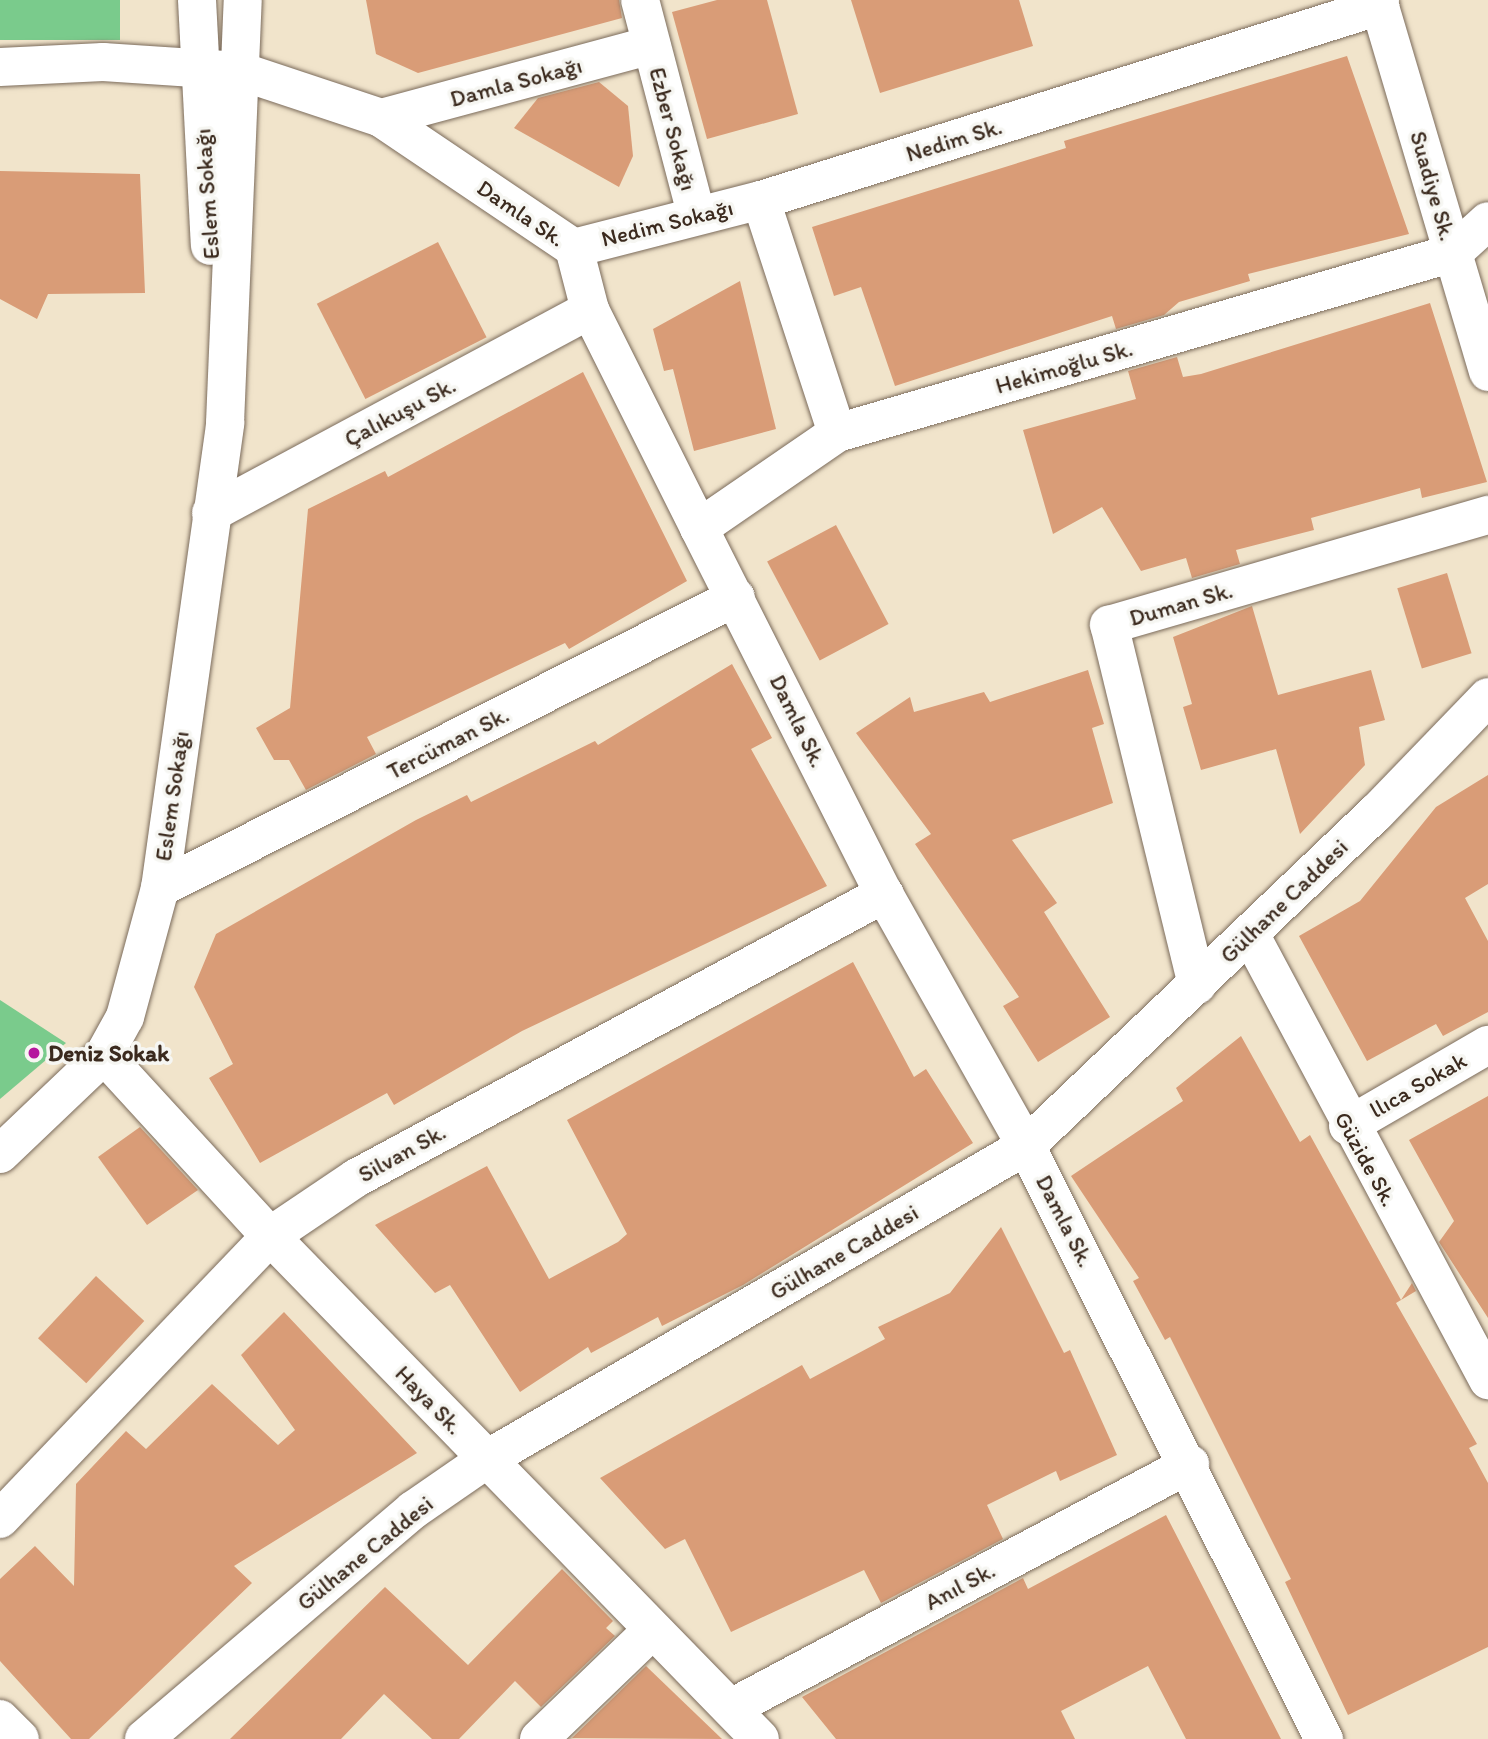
<!DOCTYPE html>
<meta charset="utf-8">
<style>
body{margin:0}
#map{position:relative;width:1488px;height:1739px;overflow:hidden;background:#f1e4cb;font-family:Itim,sans-serif}
div>[style]{position:absolute}
.green>*{inset:0;background:#7acb8c;transform-origin:0 0}
.building>*{inset:0;background:#d99c77;transform-origin:0 0}
.roads{filter:drop-shadow(0 0 2px #7b6b5b) drop-shadow(0 0 2px #7b6b5b)}
.minor>*{height:38px;margin:-19px;padding:0 19px;transform-origin:19px;border-radius:19px;background:#fff}
.dots>*{width:19px;height:19px;translate:-50% -50%;box-sizing:border-box;border:4px solid #f6f6f2;border-radius:50%}
span{translate:-50% -50%;white-space:nowrap;text-align:center;line-height:1.15;-webkit-text-stroke:7px #f6f6f2;paint-order:stroke}
.street-label{font-size:23px;color:#3b2a1e}
.poi-label{font-size:23px;color:#3b2a1e;font-weight:700}
.left{translate:0 -50%;text-align:left}
</style>
<div id="map">
<div class="green">
<div style="left:0;top:0;width:120px;height:40px"></div>
<div style="clip-path:polygon(0 1000px,66px 1043px,0 1099px)"></div>
</div>
<div class="building">
<div style="clip-path:polygon(366px 0,619px 0,622px 18px,418px 73px,376px 54px)"></div>
<div style="clip-path:polygon(717px 0,767px 0,798px 114px,707px 139px,672px 12px)"></div>
<div style="clip-path:polygon(851px 0,1019px 0,1033px 46px,880px 93px)"></div>
<div style="clip-path:polygon(1347px 56px,1409px 234px,1248px 274px,1250px 281px,1179px 302px,1164px 315px,1116px 329px,1112px 316px,895px 386px,861px 287px,834px 296px,812px 227px,1066px 148px,1064px 141px)"></div>
<div style="clip-path:polygon(599px 82px,628px 106px,633px 156px,619px 187px,514px 128px,538px 98px)"></div>
<div style="clip-path:polygon(0 171px,140px 174px,145px 293px,48px 294px,37px 319px,0 299px)"></div>
<div style="left:438px;top:242px;width:107px;height:136px;rotate:63deg"></div>
<div style="clip-path:polygon(740px 281px,776px 429px,694px 451px,673px 369px,664px 371px,653px 329px)"></div>
<div style="clip-path:polygon(1430px 303px,1487px 482px,1422px 498px,1420px 488px,1311px 518px,1314px 530px,1236px 550px,1240px 564px,1192px 578px,1186px 558px,1141px 571px,1102px 507px,1053px 534px,1023px 430px,1136px 399px,1128px 371px,1177px 357px,1183px 377px,1201px 374px)"></div>
<div style="clip-path:polygon(583px 372px,687px 581px,569px 649px,565px 643px,367px 737px,376px 754px,306px 790px,289px 760px,274px 760px,256px 728px,290px 708px,308px 509px,385px 471px,388px 477px)"></div>
<div style="left:836px;top:525px;width:112px;height:78px;rotate:62deg"></div>
<div style="left:1447px;top:573px;width:84px;height:52px;rotate:73deg"></div>
<div style="clip-path:polygon(1252px 606px,1278px 695px,1371px 670px,1385px 720px,1359px 727px,1365px 765px,1300px 834px,1276px 749px,1201px 770px,1183px 707px,1192px 704px,1173px 637px)"></div>
<div style="clip-path:polygon(732px 664px,772px 738px,751px 749px,827px 886px,522px 1031px,394px 1105px,387px 1093px,260px 1163px,209px 1078px,233px 1064px,194px 987px,216px 934px,416px 820px,467px 795px,471px 802px,595px 741px,598px 745px)"></div>
<div style="clip-path:polygon(1088px 670px,1104px 724px,1092px 728px,1113px 803px,1012px 840px,1057px 903px,1044px 912px,1110px 1017px,1038px 1062px,1003px 1006px,1019px 997px,915px 844px,931px 834px,856px 733px,910px 697px,914px 712px,984px 692px,990px 702px)"></div>
<div style="clip-path:polygon(1488px 775px,1488px 884px,1465px 898px,1488px 941px,1488px 1012px,1443px 1036px,1436px 1024px,1367px 1061px,1299px 936px,1360px 901px,1436px 807px)"></div>
<div style="clip-path:polygon(853px 962px,914px 1077px,926px 1069px,973px 1143px,743px 1285px,662px 1326px,658px 1317px,591px 1353px,588px 1347px,520px 1392px,450px 1285px,435px 1293px,375px 1225px,487px 1166px,549px 1279px,618px 1242px,627px 1234px,567px 1120px)"></div>
<div style="clip-path:polygon(1241px 1036px,1300px 1142px,1310px 1135px,1401px 1300px,1412px 1283px,1416px 1291px,1396px 1303px,1477px 1444px,1469px 1448px,1488px 1483px,1488px 1647px,1348px 1715px,1285px 1582px,1291px 1579px,1170px 1337px,1165px 1340px,1133px 1281px,1139px 1278px,1071px 1176px,1183px 1101px,1176px 1088px)"></div>
<div style="clip-path:polygon(1488px 1096px,1488px 1318px,1439px 1242px,1454px 1221px,1409px 1140px)"></div>
<div style="clip-path:polygon(140px 1127px,198px 1190px,147px 1225px,98px 1157px)"></div>
<div style="clip-path:polygon(1001px 1227px,1064px 1353px,1070px 1350px,1117px 1455px,1060px 1481px,1056px 1471px,987px 1505px,1003px 1539px,881px 1603px,864px 1570px,731px 1632px,685px 1539px,665px 1549px,600px 1478px,802px 1365px,810px 1379px,885px 1339px,878px 1327px,950px 1293px)"></div>
<div style="left:96px;top:1276px;width:66px;height:85px;rotate:43deg"></div>
<div style="clip-path:polygon(284px 1312px,417px 1453px,234px 1566px,252px 1583px,89px 1739px,71px 1739px,0 1661px,0 1579px,35px 1546px,74px 1586px,76px 1484px,126px 1431px,146px 1449px,212px 1384px,278px 1445px,295px 1430px,241px 1355px)"></div>
<div style="clip-path:polygon(1166px 1515px,1281px 1739px,1186px 1739px,1148px 1666px,1061px 1711px,1075px 1739px,836px 1739px,802px 1697px,1023px 1578px,1028px 1589px)"></div>
<div style="clip-path:polygon(562px 1569px,613px 1621px,606px 1628px,615px 1636px,541px 1707px,515px 1681px,459px 1739px,432px 1739px,384px 1694px,341px 1739px,230px 1739px,385px 1587px,468px 1665px)"></div>
<div style="clip-path:polygon(646px 1666px,722px 1739px,572px 1738px)"></div>
</div>
<div class="roads">
<div class="minor">
<div style="left:197px;top:0;width:246px;rotate:87deg"></div>
<div style="left:640px;top:0;width:220px;rotate:75.3deg"></div>
<div style="left:1378px;top:0;width:388px;rotate:73.5deg"></div>
<div style="left:0;top:67px;width:103px;rotate:-2.8deg"></div>
<div style="left:103px;top:62px;width:137px;rotate:3.8deg"></div>
<div style="left:240px;top:71px;width:149px;rotate:18.4deg"></div>
<div style="left:381px;top:118px;width:233px;rotate:34deg"></div>
<div style="left:574px;top:248px;width:64px;rotate:75.5deg"></div>
<div style="left:590px;top:310px;width:244px;rotate:63.4deg"></div>
<div style="left:699px;top:528px;width:410px;rotate:63.2deg"></div>
<div style="left:884px;top:894px;width:289px;rotate:60.6deg"></div>
<div style="left:1026px;top:1146px;width:664px;rotate:63.32deg"></div>
<div style="left:381px;top:118px;width:280px;rotate:-15.1deg"></div>
<div style="left:574px;top:248px;width:193px;rotate:-14.4deg"></div>
<div style="left:837px;top:433px;width:245px;rotate:-108.1deg"></div>
<div style="left:761px;top:200px;width:649px;rotate:-17.4deg"></div>
<div style="left:211px;top:513px;width:430px;rotate:-28.2deg"></div>
<div style="left:699px;top:528px;width:168px;rotate:-34.5deg"></div>
<div style="left:837px;top:433px;width:642px;rotate:-16.29deg"></div>
<div style="left:1453px;top:253px;width:47px;rotate:-42.4deg"></div>
<div style="left:160px;top:888px;width:645px;rotate:-26.8deg"></div>
<div style="left:1250px;top:934px;width:506px;rotate:61.91deg"></div>
<div style="left:1197px;top:985px;width:371px;rotate:-103.7deg"></div>
<div style="left:1109px;top:625px;width:395px;rotate:-16.2deg"></div>
<div style="left:104px;top:1055px;width:246px;rotate:47.5deg"></div>
<div style="left:270px;top:1236px;width:702px;rotate:45.75deg"></div>
<div style="left:1348px;top:1126px;width:162px;rotate:-30.1deg"></div>
<div style="left:0;top:1154px;width:144px;rotate:-43.6deg"></div>
<div style="left:104px;top:1055px;width:43px;rotate:-61.1deg"></div>
<div style="left:125px;top:1017px;width:134px;rotate:-74.8deg"></div>
<div style="left:160px;top:888px;width:470px;rotate:-82deg"></div>
<div style="left:225px;top:423px;width:423px;rotate:-87.6deg"></div>
<div style="left:0;top:1519px;width:391px;rotate:-46.3deg"></div>
<div style="left:270px;top:1236px;width:104px;rotate:-34deg"></div>
<div style="left:356px;top:1178px;width:600px;rotate:-28.27deg"></div>
<div style="left:731px;top:1708px;width:520px;rotate:-27.99deg"></div>
<div style="left:0;top:1719px;width:28px;rotate:45deg"></div>
<div style="left:144px;top:1739px;width:353px;rotate:-40.4deg"></div>
<div style="left:413px;top:1510px;width:90px;rotate:-34.6deg"></div>
<div style="left:487px;top:1459px;width:623px;rotate:-30.14deg"></div>
<div style="left:1026px;top:1146px;width:483px;rotate:-43.6deg"></div>
<div style="left:1376px;top:813px;width:161px;rotate:-46deg"></div>
<div style="left:539px;top:1739px;width:154px;rotate:-43.9deg"></div>
</div>
</div>
<div class="dots">
<div style="left:34px;top:1053px;background:#b5179e"></div>
</div>
<div class="street-label">
<span style="left:516px;top:82px;rotate:-15deg">Damla Sokağı</span>
<span style="left:673px;top:129px;rotate:75deg">Ezber Sokağı</span>
<span style="left:954px;top:140px;rotate:-17deg">Nedim Sk.</span>
<span style="left:1433px;top:186px;rotate:74deg">Suadiye Sk.</span>
<span style="left:207px;top:194px;rotate:-94deg">Eslem Sokağı</span>
<span style="left:521px;top:213px;rotate:34deg">Damla Sk.</span>
<span style="left:667px;top:223px;rotate:-14deg">Nedim Sokağı</span>
<span style="left:1064px;top:367px;rotate:-16deg">Hekimoğlu Sk.</span>
<span style="left:400px;top:412px;rotate:-28deg">Çalıkuşu Sk.</span>
<span style="left:1181px;top:604px;rotate:-16deg">Duman Sk.</span>
<span style="left:798px;top:721px;rotate:64deg">Damla Sk.</span>
<span style="left:448px;top:743px;rotate:-27deg">Tercüman Sk.</span>
<span style="left:172px;top:796px;rotate:-82deg">Eslem Sokağı</span>
<span style="left:1284px;top:901px;rotate:-44deg">Gülhane Caddesi</span>
<span style="left:1418px;top:1085px;rotate:-30deg">llıca Sokak</span>
<span style="left:402px;top:1153px;rotate:-29deg">Silvan Sk.</span>
<span style="left:1366px;top:1159px;rotate:61deg">Güzide Sk.</span>
<span style="left:1065px;top:1221px;rotate:63deg">Damla Sk.</span>
<span style="left:844px;top:1252px;rotate:-30deg">Gülhane Caddesi</span>
<span style="left:429px;top:1400px;rotate:46deg">Haya Sk.</span>
<span style="left:365px;top:1553px;rotate:-39deg">Gülhane Caddesi</span>
<span style="left:960px;top:1586px;rotate:-28deg">Anıl Sk.</span>
</div>
<div class="poi-label">
<span class="left" style="left:48px;top:1053px">Deniz Sokak</span>
</div>
</div>
